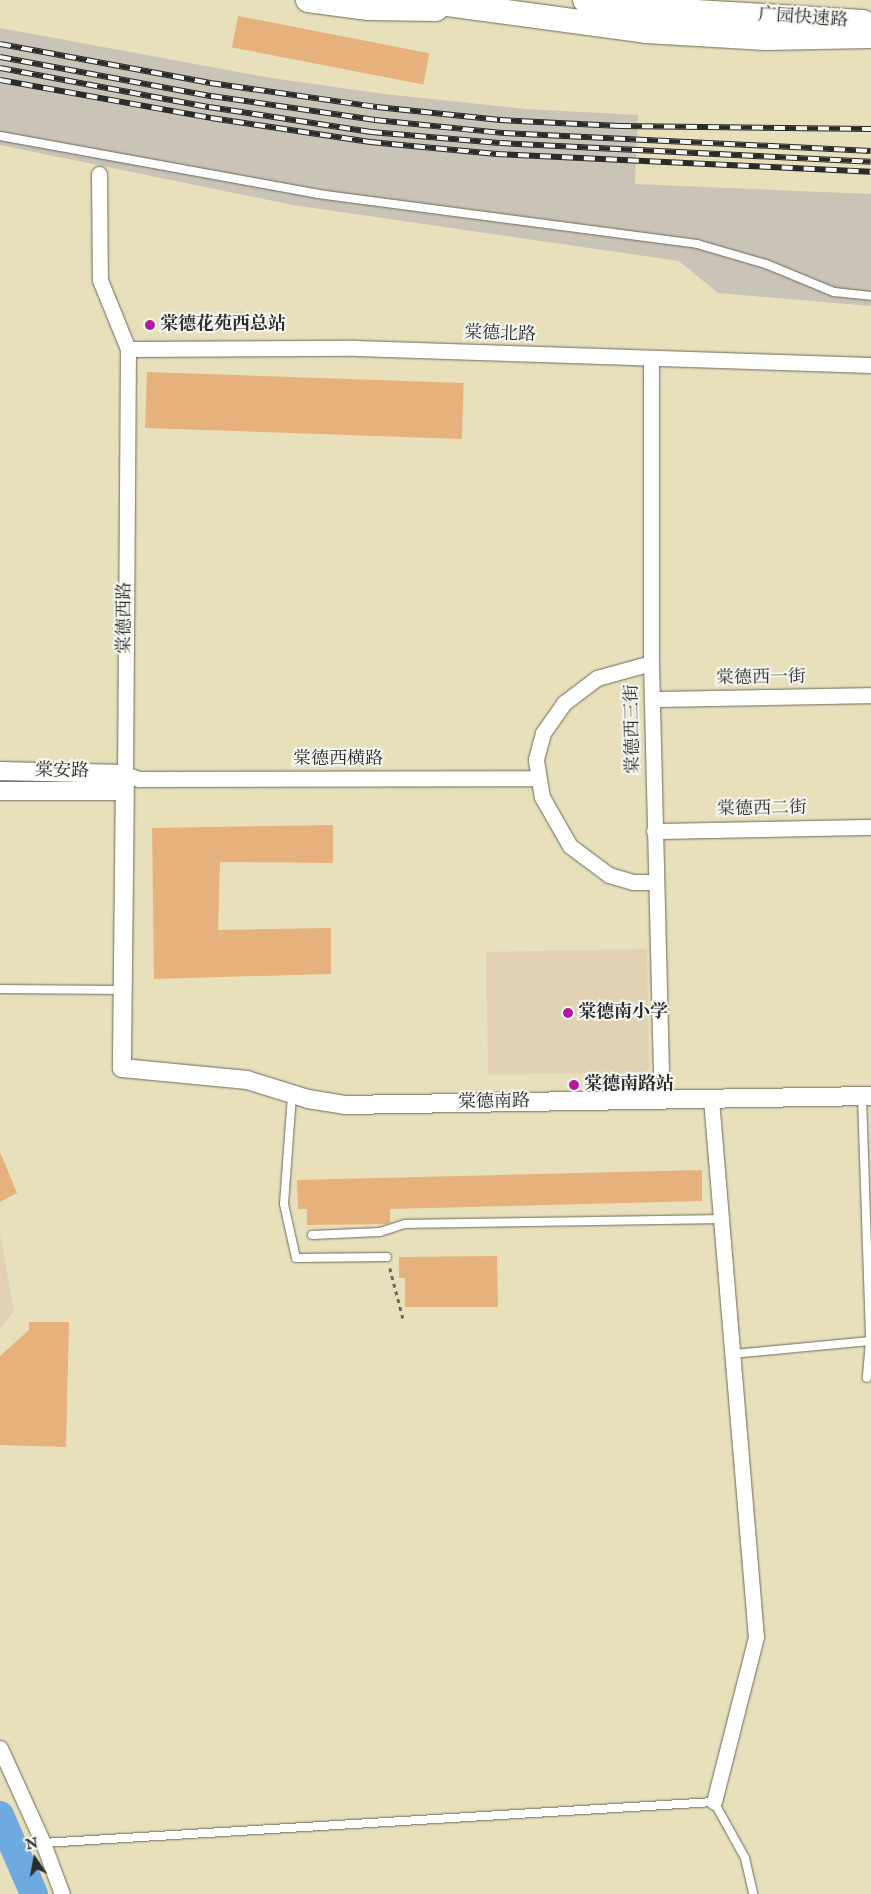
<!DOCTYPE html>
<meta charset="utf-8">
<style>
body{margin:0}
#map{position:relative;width:871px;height:1894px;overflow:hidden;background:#e8e0bb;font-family:"IM FELL English","Noto Serif SC",serif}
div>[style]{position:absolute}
.built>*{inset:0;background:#e1d2b4;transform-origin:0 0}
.industrial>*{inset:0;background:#c9c3b8}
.river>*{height:28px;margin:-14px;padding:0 14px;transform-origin:14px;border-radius:14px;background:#6eaadf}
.building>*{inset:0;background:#e7b17e;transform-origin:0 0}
.path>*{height:2.5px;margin-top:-1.25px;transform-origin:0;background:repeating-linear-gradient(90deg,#6d6a5d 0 4px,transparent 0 8px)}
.roads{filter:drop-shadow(0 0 1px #6d6a5d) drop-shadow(0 0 1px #6d6a5d)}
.service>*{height:8px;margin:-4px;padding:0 4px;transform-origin:4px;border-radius:4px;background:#fff}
.minor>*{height:15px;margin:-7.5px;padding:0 7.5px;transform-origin:7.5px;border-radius:7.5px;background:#fff}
.tertiary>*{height:18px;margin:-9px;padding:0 9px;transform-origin:9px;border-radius:9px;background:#fff}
.trunk>*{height:24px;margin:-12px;padding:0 12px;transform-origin:12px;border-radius:12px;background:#fff}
.rail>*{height:5.5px;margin-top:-2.75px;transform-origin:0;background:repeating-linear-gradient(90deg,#f6f6f2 0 11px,#2b2b2b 0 22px);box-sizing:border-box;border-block:1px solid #2b2b2b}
.dots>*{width:14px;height:14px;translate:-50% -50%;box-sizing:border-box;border:2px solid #f6f6f2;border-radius:50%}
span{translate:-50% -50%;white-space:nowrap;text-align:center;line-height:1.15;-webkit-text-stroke:4px #f6f6f2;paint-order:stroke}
.street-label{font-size:18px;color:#2b2b2b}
.poi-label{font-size:18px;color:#2b2b2b;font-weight:700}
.left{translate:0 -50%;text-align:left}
.north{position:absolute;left:10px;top:1834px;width:50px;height:50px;-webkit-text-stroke:4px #f6f6f2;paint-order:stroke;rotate:348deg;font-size:14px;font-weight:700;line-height:20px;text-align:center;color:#2b2b2b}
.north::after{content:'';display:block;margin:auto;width:18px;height:22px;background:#2b2b2b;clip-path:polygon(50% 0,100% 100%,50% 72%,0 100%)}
</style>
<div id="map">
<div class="built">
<div style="left:647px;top:949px;width:123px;height:161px;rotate:89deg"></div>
<div style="clip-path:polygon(0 1233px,14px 1311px,0 1329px)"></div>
</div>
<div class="industrial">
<div style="clip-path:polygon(0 28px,265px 77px,384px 94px,526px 109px,638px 115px,635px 184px,871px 194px,871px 306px,718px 293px,679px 261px,293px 205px,0 145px)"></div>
</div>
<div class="river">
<div style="left:0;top:1815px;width:86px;rotate:66.7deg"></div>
</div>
<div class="building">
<div style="left:238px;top:16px;width:195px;height:32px;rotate:11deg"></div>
<div style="left:147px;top:372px;width:317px;height:56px;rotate:2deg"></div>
<div style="clip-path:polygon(333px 825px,333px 863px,220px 862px,218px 930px,331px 928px,331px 974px,154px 979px,152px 828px)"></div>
<div style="clip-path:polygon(0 1152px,17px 1193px,0 1202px)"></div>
<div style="clip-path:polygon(702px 1170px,702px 1201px,390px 1209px,390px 1223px,386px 1224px,307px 1225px,307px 1209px,298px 1209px,297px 1180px)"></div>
<div style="clip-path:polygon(497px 1256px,498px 1307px,405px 1307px,405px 1278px,399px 1278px,399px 1257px)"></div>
<div style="clip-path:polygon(29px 1322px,69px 1322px,66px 1447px,0 1445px,0 1356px,29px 1330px)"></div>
</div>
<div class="path">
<div style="left:390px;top:1268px;width:52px;rotate:75.4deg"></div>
</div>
<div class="roads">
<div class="service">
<div style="left:0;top:136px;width:323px;rotate:10.3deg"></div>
<div style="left:318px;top:194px;width:382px;rotate:7.5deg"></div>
<div style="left:697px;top:244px;width:72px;rotate:16.2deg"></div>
<div style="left:766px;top:264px;width:74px;rotate:22.4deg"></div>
<div style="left:834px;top:292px;width:37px;rotate:6deg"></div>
<div style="left:0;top:989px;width:122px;rotate:0.5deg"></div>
<div style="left:292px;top:1095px;width:109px;rotate:94.2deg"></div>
<div style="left:284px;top:1204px;width:55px;rotate:77.5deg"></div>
<div style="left:296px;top:1258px;width:91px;rotate:-0.6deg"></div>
<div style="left:862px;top:1096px;width:245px;rotate:88.1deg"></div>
<div style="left:870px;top:1341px;width:37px;rotate:95deg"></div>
<div style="left:312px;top:1235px;width:68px;rotate:-2.5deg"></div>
<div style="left:380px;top:1232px;width:26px;rotate:-18deg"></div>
<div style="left:405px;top:1224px;width:316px;rotate:-0.9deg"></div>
<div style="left:733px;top:1354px;width:139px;rotate:-5.4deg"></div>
<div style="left:43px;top:1843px;width:672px;rotate:-3.5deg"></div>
<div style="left:714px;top:1802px;width:64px;rotate:61deg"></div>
<div style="left:745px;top:1858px;width:37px;rotate:77deg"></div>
</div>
<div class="minor">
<div style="left:99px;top:174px;width:106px;rotate:89.5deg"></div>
<div style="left:100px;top:280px;width:74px;rotate:67.9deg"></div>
<div style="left:128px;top:349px;width:425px;rotate:90.4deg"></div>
<div style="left:125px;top:774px;width:15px;rotate:20deg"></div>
<div style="left:139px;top:779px;width:398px;rotate:-0.1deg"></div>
<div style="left:128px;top:349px;width:228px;rotate:-0.3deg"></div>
<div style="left:356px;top:348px;width:515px;rotate:1.89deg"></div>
<div style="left:651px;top:359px;width:304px;rotate:90deg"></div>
<div style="left:651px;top:663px;width:436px;rotate:88.6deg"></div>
<div style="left:651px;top:663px;width:56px;rotate:164.5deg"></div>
<div style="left:597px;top:678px;width:41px;rotate:142.9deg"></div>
<div style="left:564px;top:703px;width:37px;rotate:125deg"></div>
<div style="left:543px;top:733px;width:28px;rotate:105deg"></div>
<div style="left:536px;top:760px;width:37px;rotate:81deg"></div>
<div style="left:542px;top:797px;width:56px;rotate:60.3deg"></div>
<div style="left:570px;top:846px;width:49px;rotate:36.6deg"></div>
<div style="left:609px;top:875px;width:26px;rotate:16deg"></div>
<div style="left:634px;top:882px;width:21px"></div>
<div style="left:652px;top:699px;width:219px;rotate:-1deg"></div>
<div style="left:654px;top:831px;width:217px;rotate:-1.1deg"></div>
<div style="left:711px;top:1099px;width:540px;rotate:85.22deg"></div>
<div style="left:756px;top:1637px;width:170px;rotate:104.3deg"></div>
<div style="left:0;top:1748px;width:104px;rotate:65.6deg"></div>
<div style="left:43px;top:1843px;width:54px;rotate:69.6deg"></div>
</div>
<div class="tertiary">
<div style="left:0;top:771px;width:125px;rotate:1.4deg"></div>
<div style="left:125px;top:774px;width:294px;rotate:90.6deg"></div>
<div style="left:122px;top:1068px;width:126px;rotate:5.5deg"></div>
<div style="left:247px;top:1080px;width:64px;rotate:17.3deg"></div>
<div style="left:308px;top:1099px;width:37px;rotate:9deg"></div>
<div style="left:345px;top:1105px;width:526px;rotate:-0.98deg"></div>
<div style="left:0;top:791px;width:124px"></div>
</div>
<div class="trunk">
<div style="left:308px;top:0;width:61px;rotate:7.6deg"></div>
<div style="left:368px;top:8px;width:68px;rotate:0.8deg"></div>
<div style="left:418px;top:0;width:230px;rotate:7.7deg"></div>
<div style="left:646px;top:31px;width:120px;rotate:3.3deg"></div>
<div style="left:766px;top:38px;width:105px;rotate:-1.1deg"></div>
<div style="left:585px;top:0;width:95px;rotate:6.7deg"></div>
<div style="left:679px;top:11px;width:184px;rotate:3.4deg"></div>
</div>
</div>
<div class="rail">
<div style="left:0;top:44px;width:214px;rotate:10.5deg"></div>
<div style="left:210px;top:83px;width:169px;rotate:8.2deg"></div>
<div style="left:377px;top:107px;width:124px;rotate:6deg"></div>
<div style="left:500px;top:120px;width:120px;rotate:2.9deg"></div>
<div style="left:620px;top:126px;width:251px;rotate:0.7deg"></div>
<div style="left:0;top:57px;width:215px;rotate:10.5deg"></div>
<div style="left:211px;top:96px;width:166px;rotate:8.3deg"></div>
<div style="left:375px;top:120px;width:130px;rotate:5.8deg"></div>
<div style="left:504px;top:133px;width:367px;rotate:2.8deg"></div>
<div style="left:0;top:68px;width:213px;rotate:10.6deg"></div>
<div style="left:209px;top:107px;width:164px;rotate:8.8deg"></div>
<div style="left:371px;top:132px;width:129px;rotate:4.9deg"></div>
<div style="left:500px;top:143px;width:371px;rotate:2.9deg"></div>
<div style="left:0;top:80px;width:214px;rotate:10.2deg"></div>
<div style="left:211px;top:118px;width:161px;rotate:8.6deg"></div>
<div style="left:370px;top:142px;width:127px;rotate:5.4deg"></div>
<div style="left:496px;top:154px;width:375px;rotate:2.7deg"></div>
</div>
<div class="dots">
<div style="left:150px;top:325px;background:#b5179e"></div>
<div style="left:568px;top:1013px;background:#b5179e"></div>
<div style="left:574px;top:1085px;background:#b5179e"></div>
</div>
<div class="street-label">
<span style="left:803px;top:19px;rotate:4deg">广园快速路</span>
<span style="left:500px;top:335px;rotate:2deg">棠德北路</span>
<span style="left:126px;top:618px;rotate:-90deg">棠德西路</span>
<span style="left:761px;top:679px;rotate:-1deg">棠德西一街</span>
<span style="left:634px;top:729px;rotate:-91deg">棠德西三街</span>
<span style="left:338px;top:760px">棠德西横路</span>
<span style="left:62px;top:772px;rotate:1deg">棠安路</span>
<span style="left:762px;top:810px;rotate:-1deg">棠德西二街</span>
<span style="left:494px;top:1103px;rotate:-1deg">棠德南路</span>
</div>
<div class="poi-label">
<span class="left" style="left:160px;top:325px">棠德花苑西总站</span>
<span class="left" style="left:578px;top:1013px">棠德南小学</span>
<span class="left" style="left:584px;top:1085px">棠德南路站</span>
</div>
<div class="north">N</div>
</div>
